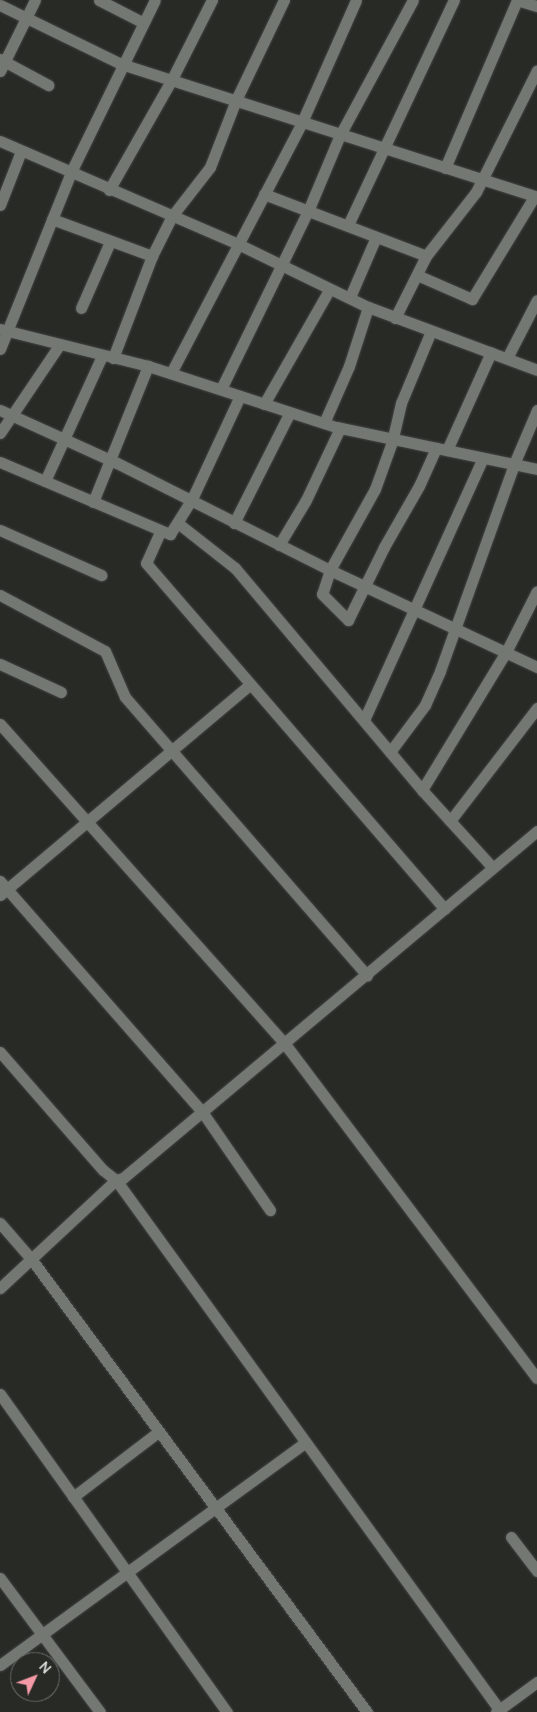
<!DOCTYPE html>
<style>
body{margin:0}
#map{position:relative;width:537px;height:1712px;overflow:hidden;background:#282a26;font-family:Manrope,sans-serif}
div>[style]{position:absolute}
.roads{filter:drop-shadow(0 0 1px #444643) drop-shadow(0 0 1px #444643)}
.minor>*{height:11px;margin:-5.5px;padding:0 5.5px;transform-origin:5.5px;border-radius:5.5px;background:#747873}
span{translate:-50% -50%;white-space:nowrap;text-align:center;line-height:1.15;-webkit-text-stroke:5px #282a26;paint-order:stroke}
.north{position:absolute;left:10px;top:1652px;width:50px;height:50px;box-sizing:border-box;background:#282a26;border:1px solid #6e706c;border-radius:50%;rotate:47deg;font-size:14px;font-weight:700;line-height:20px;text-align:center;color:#d7d9d6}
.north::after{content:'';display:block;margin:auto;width:18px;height:22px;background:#f49aa6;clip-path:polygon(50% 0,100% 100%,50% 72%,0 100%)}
</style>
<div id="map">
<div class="roads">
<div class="minor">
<div style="left:99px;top:0;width:48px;rotate:27.1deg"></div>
<div style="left:517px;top:0;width:21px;rotate:17deg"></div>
<div style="left:0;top:5px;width:135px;rotate:26deg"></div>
<div style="left:121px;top:64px;width:437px;rotate:17.7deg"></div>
<div style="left:0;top:59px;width:55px;rotate:28.4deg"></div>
<div style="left:0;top:71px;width:79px;rotate:-63.8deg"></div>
<div style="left:0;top:141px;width:257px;rotate:23.4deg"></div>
<div style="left:236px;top:243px;width:147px;rotate:25.9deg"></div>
<div style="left:368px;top:307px;width:180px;rotate:20.4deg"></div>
<div style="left:445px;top:168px;width:183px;rotate:-66.8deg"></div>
<div style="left:109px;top:190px;width:125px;rotate:-60.4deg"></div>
<div style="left:171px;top:81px;width:91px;rotate:-63.2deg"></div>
<div style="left:264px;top:194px;width:173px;rotate:20.9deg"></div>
<div style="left:0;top:205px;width:58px;rotate:-68.7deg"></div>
<div style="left:52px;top:219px;width:107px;rotate:20.3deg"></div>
<div style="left:348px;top:225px;width:249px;rotate:-64.8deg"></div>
<div style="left:417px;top:275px;width:60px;rotate:23.6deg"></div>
<div style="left:472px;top:299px;width:119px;rotate:-58.7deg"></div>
<div style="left:350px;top:297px;width:65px;rotate:-66.6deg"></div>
<div style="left:81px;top:308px;width:72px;rotate:-66.3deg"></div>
<div style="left:395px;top:318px;width:69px;rotate:-63.4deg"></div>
<div style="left:426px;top:256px;width:81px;rotate:-52deg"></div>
<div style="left:476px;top:192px;width:136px;rotate:-63.4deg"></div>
<div style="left:0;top:329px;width:153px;rotate:14deg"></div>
<div style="left:148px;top:366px;width:198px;rotate:18deg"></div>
<div style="left:336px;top:427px;width:205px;rotate:11.8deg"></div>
<div style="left:431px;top:331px;width:78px;rotate:112.6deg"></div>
<div style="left:401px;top:403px;width:37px;rotate:103deg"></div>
<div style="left:393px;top:439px;width:53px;rotate:109.8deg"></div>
<div style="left:375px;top:489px;width:93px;rotate:119.1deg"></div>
<div style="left:330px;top:570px;width:25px;rotate:108deg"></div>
<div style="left:322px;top:594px;width:37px;rotate:45deg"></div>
<div style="left:348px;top:620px;width:81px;rotate:-63.7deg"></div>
<div style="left:384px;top:547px;width:70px;rotate:-60.2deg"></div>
<div style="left:419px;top:486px;width:42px;rotate:-65.9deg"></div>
<div style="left:0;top:349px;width:191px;rotate:-68.1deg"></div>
<div style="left:71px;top:172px;width:191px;rotate:-64deg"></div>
<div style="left:113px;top:358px;width:109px;rotate:-69.1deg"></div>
<div style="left:152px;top:256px;width:45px;rotate:-63.4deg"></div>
<div style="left:172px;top:216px;width:62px;rotate:-52.2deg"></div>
<div style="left:210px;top:167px;width:72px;rotate:-68.8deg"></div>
<div style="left:236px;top:100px;width:111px;rotate:-64.4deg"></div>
<div style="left:507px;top:358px;width:65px;rotate:-62.7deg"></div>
<div style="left:171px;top:373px;width:283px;rotate:-62.4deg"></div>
<div style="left:302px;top:122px;width:133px;rotate:-66.1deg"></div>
<div style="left:221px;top:389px;width:198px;rotate:-64deg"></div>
<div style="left:308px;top:211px;width:82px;rotate:-67.2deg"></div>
<div style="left:340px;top:135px;width:153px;rotate:-61.6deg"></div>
<div style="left:264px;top:404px;width:131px;rotate:-60.3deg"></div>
<div style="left:0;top:410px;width:128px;rotate:24.4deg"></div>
<div style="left:117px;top:463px;width:238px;rotate:26.7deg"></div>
<div style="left:330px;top:570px;width:229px;rotate:25.1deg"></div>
<div style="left:324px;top:423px;width:62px;rotate:-66.3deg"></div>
<div style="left:349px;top:366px;width:62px;rotate:-72.1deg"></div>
<div style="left:0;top:433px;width:107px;rotate:-56deg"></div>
<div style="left:447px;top:450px;width:107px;rotate:-65.8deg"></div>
<div style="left:0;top:462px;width:185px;rotate:23deg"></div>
<div style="left:170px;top:534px;width:39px;rotate:-58deg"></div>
<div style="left:191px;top:501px;width:116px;rotate:-65deg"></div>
<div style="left:45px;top:481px;width:137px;rotate:-65.5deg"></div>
<div style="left:93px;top:502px;width:147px;rotate:-68deg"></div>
<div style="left:234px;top:523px;width:124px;rotate:-63.2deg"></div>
<div style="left:179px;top:524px;width:71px;rotate:38.2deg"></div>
<div style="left:235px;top:568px;width:290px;rotate:49.9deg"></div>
<div style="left:422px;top:790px;width:105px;rotate:47.7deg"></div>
<div style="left:0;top:530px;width:111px;rotate:24deg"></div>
<div style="left:160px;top:532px;width:34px;rotate:114deg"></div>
<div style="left:146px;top:563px;width:457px;rotate:49.2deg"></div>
<div style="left:279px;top:545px;width:52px;rotate:-59deg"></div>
<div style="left:306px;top:500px;width:80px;rotate:-64.7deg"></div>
<div style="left:0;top:595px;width:119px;rotate:28.1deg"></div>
<div style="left:105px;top:651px;width:50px;rotate:66.5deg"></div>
<div style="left:125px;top:697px;width:369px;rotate:49deg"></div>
<div style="left:0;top:664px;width:67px;rotate:24.7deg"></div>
<div style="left:364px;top:720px;width:288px;rotate:-65.6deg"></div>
<div style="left:0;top:724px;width:429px;rotate:48.3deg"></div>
<div style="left:285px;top:1044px;width:418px;rotate:53deg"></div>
<div style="left:390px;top:752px;width:59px;rotate:-53.3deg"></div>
<div style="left:425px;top:705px;width:37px;rotate:-66deg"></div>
<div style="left:440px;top:671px;width:220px;rotate:-70.3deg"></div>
<div style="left:514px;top:464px;width:59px;rotate:-66.9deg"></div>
<div style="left:422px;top:790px;width:162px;rotate:-58.7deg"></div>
<div style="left:506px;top:652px;width:68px;rotate:-63.1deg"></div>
<div style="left:450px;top:821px;width:143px;rotate:-52.4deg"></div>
<div style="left:0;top:881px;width:308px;rotate:48.8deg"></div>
<div style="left:203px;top:1113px;width:118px;rotate:55.4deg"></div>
<div style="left:0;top:895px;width:326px;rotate:-40.1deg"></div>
<div style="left:0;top:1052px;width:157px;rotate:48.9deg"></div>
<div style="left:103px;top:1170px;width:16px;rotate:38deg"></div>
<div style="left:116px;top:1180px;width:7px;rotate:-16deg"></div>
<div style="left:123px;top:1178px;width:540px;rotate:-39.97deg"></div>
<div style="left:0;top:1223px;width:49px;rotate:49.1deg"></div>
<div style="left:32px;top:1260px;width:563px;rotate:53.46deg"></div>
<div style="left:0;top:1288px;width:158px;rotate:-43deg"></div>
<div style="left:116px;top:1180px;width:657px;rotate:54.11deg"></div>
<div style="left:0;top:1394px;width:391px;rotate:54.5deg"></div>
<div style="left:73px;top:1497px;width:107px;rotate:-37.4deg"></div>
<div style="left:511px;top:1537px;width:43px;rotate:52.6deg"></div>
<div style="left:0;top:1578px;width:167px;rotate:53.3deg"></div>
<div style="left:0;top:1665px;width:376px;rotate:-36.1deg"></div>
<div style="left:496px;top:1712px;width:51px;rotate:-36.2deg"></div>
</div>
</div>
<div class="north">N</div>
</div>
